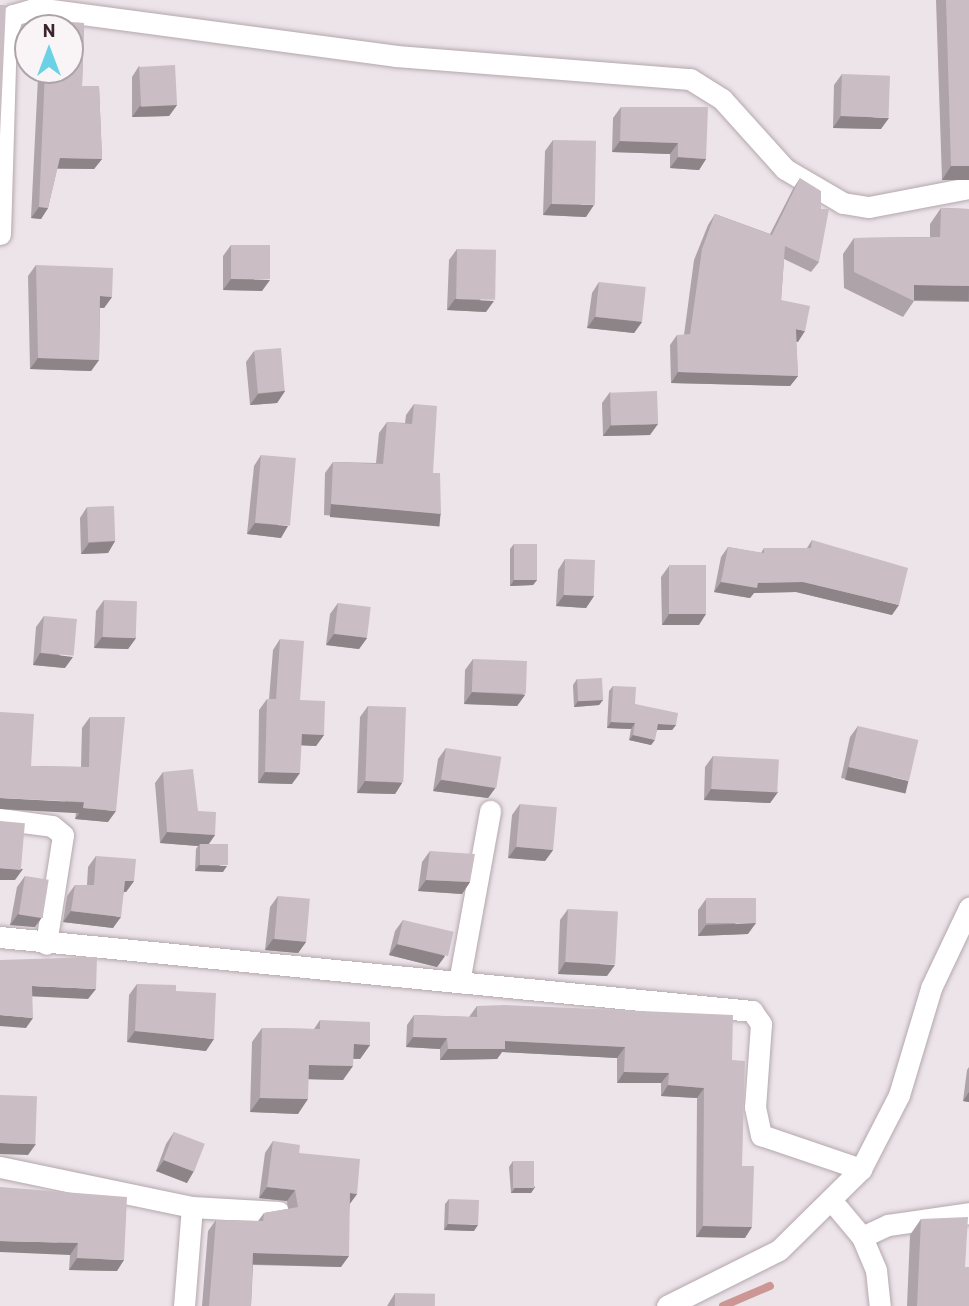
<!DOCTYPE html>
<style>
body{margin:0}
#map{position:relative;width:969px;height:1306px;overflow:hidden;background:#ece4e9;font-family:Barlow,sans-serif}
div>[style]{position:absolute}
.stream>*{height:8px;margin:-4px;padding:0 4px;transform-origin:4px;border-radius:4px;background:#cb9693}
.roads{filter:drop-shadow(0 0 2px #b4a7ad) drop-shadow(0 0 2px #b4a7ad)}
.minor>*{height:21px;margin:-10.5px;padding:0 10.5px;transform-origin:10.5px;border-radius:10.5px;background:#fff}
.wall>*{inset:0;background:#aea3a8}
.shaded-wall>*{inset:0;background:#8d8488;transform-origin:0 0}
.building>*{inset:0;background:#cabdc3;transform-origin:0 0}
span{translate:-50% -50%;white-space:nowrap;text-align:center;line-height:1.15;-webkit-text-stroke:6px #f9f5f7;paint-order:stroke}
.north{position:absolute;left:14px;top:14px;width:70px;height:70px;box-sizing:border-box;background:#f9f5f7;border:2px solid #ada2a7;border-radius:50%;rotate:0deg;font-size:19px;font-weight:700;line-height:28px;text-align:center;color:#3c262e}
.north::after{content:'';display:block;margin:auto;width:24px;height:32px;background:#6bd1e4;clip-path:polygon(50% 0,100% 100%,50% 72%,0 100%)}
</style>
<div id="map">
<div class="stream">
<div style="left:723px;top:1306px;width:51px;rotate:-23.1deg"></div>
</div>
<div class="roads">
<div class="minor">
<div style="left:0;top:234px;width:199px;rotate:-88.3deg"></div>
<div style="left:6px;top:35px;width:21px;rotate:-71deg"></div>
<div style="left:13px;top:15px;width:25px;rotate:-16deg"></div>
<div style="left:37px;top:8px;width:362px;rotate:7.6deg"></div>
<div style="left:396px;top:56px;width:295px;rotate:4.5deg"></div>
<div style="left:690px;top:79px;width:38px;rotate:32deg"></div>
<div style="left:722px;top:99px;width:94px;rotate:48deg"></div>
<div style="left:785px;top:169px;width:67px;rotate:30.4deg"></div>
<div style="left:843px;top:203px;width:26px;rotate:9deg"></div>
<div style="left:869px;top:207px;width:102px;rotate:-10.8deg"></div>
<div style="left:0;top:819px;width:52px;rotate:7.7deg"></div>
<div style="left:52px;top:826px;width:14px;rotate:39deg"></div>
<div style="left:63px;top:835px;width:110px;rotate:98.9deg"></div>
<div style="left:0;top:937px;width:756px;rotate:5.62deg"></div>
<div style="left:752px;top:1011px;width:16px;rotate:55deg"></div>
<div style="left:761px;top:1024px;width:83px;rotate:94.1deg"></div>
<div style="left:755px;top:1107px;width:29px;rotate:78deg"></div>
<div style="left:761px;top:1135px;width:106px;rotate:18.8deg"></div>
<div style="left:459px;top:982px;width:174px;rotate:-79.7deg"></div>
<div style="left:0;top:1167px;width:196px;rotate:11.8deg"></div>
<div style="left:192px;top:1207px;width:87px;rotate:3.3deg"></div>
<div style="left:831px;top:1200px;width:48px;rotate:50deg"></div>
<div style="left:862px;top:1237px;width:36px;rotate:67deg"></div>
<div style="left:876px;top:1270px;width:36px;rotate:84deg"></div>
<div style="left:862px;top:1237px;width:29px;rotate:-25deg"></div>
<div style="left:888px;top:1225px;width:82px;rotate:-8.4deg"></div>
<div style="left:184px;top:1306px;width:99px;rotate:-85.4deg"></div>
<div style="left:667px;top:1306px;width:125px;rotate:-26.6deg"></div>
<div style="left:779px;top:1250px;width:115px;rotate:-44.6deg"></div>
<div style="left:861px;top:1169px;width:83px;rotate:-62.8deg"></div>
<div style="left:899px;top:1095px;width:112px;rotate:-73.3deg"></div>
<div style="left:931px;top:988px;width:89px;rotate:-64.6deg"></div>
</div>
</div>
<div class="wall">
<div style="clip-path:polygon(936px 0,969px 0,969px 180px,942px 180px)"></div>
<div style="clip-path:polygon(41px 21px,84px 23px,82px 86px,99px 86px,102px 159px,94px 169px,57px 169px,48px 208px,41px 219px,31px 218px,38px 77px,37px 70px,70px 70px,70px 28px,36px 28px)"></div>
<div style="clip-path:polygon(139px 66px,177px 105px,169px 116px,132px 117px,132px 77px)"></div>
<div style="clip-path:polygon(842px 74px,881px 129px,833px 128px,834px 85px)"></div>
<div style="clip-path:polygon(621px 107px,706px 159px,699px 170px,670px 168px,670px 154px,612px 152px,613px 118px)"></div>
<div style="clip-path:polygon(553px 140px,586px 217px,543px 215px,545px 151px)"></div>
<div style="clip-path:polygon(800px 178px,819px 262px,811px 272px,784px 259px,781px 300px,798px 342px,796px 341px,798px 376px,790px 386px,671px 383px,670px 345px,677px 335px,684px 335px,694px 260px,708px 225px,715px 214px,770px 234px,793px 189px)"></div>
<div style="clip-path:polygon(941px 208px,969px 209px,969px 302px,914px 301px,903px 317px,844px 288px,843px 254px,854px 238px,930px 237px,930px 224px)"></div>
<div style="clip-path:polygon(231px 245px,262px 291px,223px 290px,223px 256px)"></div>
<div style="clip-path:polygon(457px 249px,486px 312px,447px 310px,449px 260px)"></div>
<div style="clip-path:polygon(36px 265px,112px 297px,104px 308px,100px 308px,99px 360px,91px 371px,30px 369px,28px 276px)"></div>
<div style="clip-path:polygon(599px 282px,642px 322px,634px 333px,587px 328px,592px 293px)"></div>
<div style="clip-path:polygon(254px 351px,285px 391px,277px 403px,250px 405px,246px 362px)"></div>
<div style="clip-path:polygon(610px 392px,650px 435px,603px 436px,602px 403px)"></div>
<div style="clip-path:polygon(414px 404px,433px 473px,441px 514px,433px 525px,324px 515px,325px 473px,333px 462px,376px 463px,379px 433px,387px 422px,405px 423px,406px 415px)"></div>
<div style="clip-path:polygon(261px 455px,281px 538px,247px 534px,254px 466px)"></div>
<div style="clip-path:polygon(87px 507px,115px 541px,108px 553px,81px 554px,80px 518px)"></div>
<div style="clip-path:polygon(812px 540px,892px 615px,796px 592px,754px 593px,750px 598px,714px 592px,721px 557px,728px 547px,761px 553px,764px 548px,807px 548px)"></div>
<div style="clip-path:polygon(514px 544px,537px 580px,533px 585px,510px 586px,510px 549px)"></div>
<div style="clip-path:polygon(565px 559px,594px 596px,586px 608px,556px 606px,558px 570px)"></div>
<div style="clip-path:polygon(669px 566px,699px 625px,662px 625px,661px 577px)"></div>
<div style="clip-path:polygon(104px 600px,136px 638px,128px 649px,94px 648px,96px 611px)"></div>
<div style="clip-path:polygon(338px 603px,367px 638px,359px 649px,326px 645px,330px 614px)"></div>
<div style="clip-path:polygon(44px 616px,65px 668px,33px 665px,36px 627px)"></div>
<div style="clip-path:polygon(280px 639px,300px 700px,324px 735px,316px 746px,301px 745px,292px 784px,258px 783px,259px 710px,267px 699px,269px 699px,273px 650px)"></div>
<div style="clip-path:polygon(473px 659px,525px 695px,517px 706px,464px 704px,465px 670px)"></div>
<div style="clip-path:polygon(577px 679px,603px 700px,599px 705px,574px 707px,573px 685px)"></div>
<div style="clip-path:polygon(613px 686px,635px 704px,676px 725px,672px 730px,657px 730px,651px 745px,629px 740px,631px 729px,607px 728px,609px 691px)"></div>
<div style="clip-path:polygon(368px 706px,402px 783px,395px 794px,357px 793px,360px 717px)"></div>
<div style="clip-path:polygon(90px 717px,108px 822px,75px 819px,76px 813px,31px 766px,81px 767px,82px 728px)"></div>
<div style="clip-path:polygon(858px 726px,901px 792px,841px 778px,850px 737px)"></div>
<div style="clip-path:polygon(446px 748px,496px 787px,488px 798px,433px 791px,438px 759px)"></div>
<div style="clip-path:polygon(713px 756px,778px 792px,770px 803px,704px 800px,705px 767px)"></div>
<div style="clip-path:polygon(163px 772px,198px 811px,215px 835px,209px 844px,223px 872px,195px 871px,196px 849px,198px 846px,160px 843px,155px 783px)"></div>
<div style="clip-path:polygon(520px 804px,553px 850px,545px 861px,508px 858px,512px 815px)"></div>
<div style="clip-path:polygon(430px 851px,470px 882px,462px 894px,418px 891px,422px 862px)"></div>
<div style="clip-path:polygon(96px 856px,134px 881px,126px 892px,124px 892px,113px 928px,63px 922px,67px 896px,75px 885px,87px 885px,88px 867px)"></div>
<div style="clip-path:polygon(25px 876px,35px 927px,10px 925px,17px 887px)"></div>
<div style="clip-path:polygon(278px 896px,306px 942px,298px 953px,265px 950px,270px 907px)"></div>
<div style="clip-path:polygon(706px 899px,748px 934px,698px 936px,698px 910px)"></div>
<div style="clip-path:polygon(568px 909px,607px 976px,558px 974px,560px 920px)"></div>
<div style="clip-path:polygon(403px 920px,445px 956px,437px 967px,389px 955px,395px 931px)"></div>
<div style="clip-path:polygon(137px 984px,176px 991px,206px 1051px,127px 1042px,129px 995px)"></div>
<div style="clip-path:polygon(477px 1006px,732px 1060px,742px 1166px,745px 1238px,696px 1237px,697px 1098px,661px 1096px,661px 1083px,617px 1083px,617px 1058px,502px 1052px,497px 1059px,440px 1060px,440px 1049px,406px 1047px,407px 1025px,414px 1015px,469px 1017px)"></div>
<div style="clip-path:polygon(320px 1020px,370px 1045px,360px 1059px,353px 1059px,343px 1080px,308px 1079px,298px 1114px,250px 1112px,252px 1042px,262px 1028px,314px 1029px)"></div>
<div style="clip-path:polygon(969px 1067px,969px 1102px,963px 1101px,967px 1070px)"></div>
<div style="clip-path:polygon(174px 1132px,187px 1183px,156px 1171px,166px 1144px)"></div>
<div style="clip-path:polygon(273px 1141px,299px 1153px,357px 1194px,350px 1203px,341px 1267px,253px 1265px,251px 1306px,202px 1306px,208px 1231px,216px 1220px,258px 1221px,264px 1213px,288px 1209px,287px 1201px,259px 1198px,265px 1153px)"></div>
<div style="clip-path:polygon(513px 1161px,535px 1187px,531px 1193px,511px 1193px,509px 1167px)"></div>
<div style="clip-path:polygon(0 1187px,117px 1271px,69px 1270px,70px 1255px)"></div>
<div style="clip-path:polygon(449px 1199px,474px 1231px,444px 1230px,445px 1204px)"></div>
<div style="clip-path:polygon(921px 1219px,965px 1267px,969px 1306px,907px 1306px,910px 1235px)"></div>
<div style="clip-path:polygon(395px 1293px,435px 1306px,387px 1306px)"></div>
</div>
<div class="shaded-wall">
<div style="clip-path:polygon(177px 105px,169px 116px,132px 117px,140px 106px)"></div>
<div style="clip-path:polygon(841px 116px,889px 118px,881px 129px,833px 128px)"></div>
<div style="clip-path:polygon(620px 141px,678px 143px,670px 154px,612px 152px)"></div>
<div style="clip-path:polygon(678px 157px,706px 159px,699px 170px,670px 168px)"></div>
<div style="clip-path:polygon(60px 158px,102px 159px,94px 169px,52px 168px)"></div>
<div style="clip-path:polygon(951px 166px,969px 166px,969px 180px,942px 180px)"></div>
<div style="clip-path:polygon(551px 204px,594px 205px,586px 217px,543px 215px)"></div>
<div style="clip-path:polygon(39px 207px,48px 208px,41px 219px,31px 218px)"></div>
<div style="clip-path:polygon(231px 279px,270px 280px,262px 291px,223px 290px)"></div>
<div style="left:914px;top:285px;width:55px;height:15px;rotate:1deg"></div>
<div style="clip-path:polygon(100px 296px,112px 297px,104px 308px,92px 307px)"></div>
<div style="clip-path:polygon(455px 299px,494px 301px,486px 312px,447px 310px)"></div>
<div style="clip-path:polygon(595px 317px,642px 322px,634px 333px,587px 328px)"></div>
<div style="clip-path:polygon(796px 329px,805px 331px,798px 342px,789px 340px)"></div>
<div style="clip-path:polygon(38px 358px,99px 360px,91px 371px,30px 369px)"></div>
<div style="clip-path:polygon(678px 372px,798px 376px,790px 386px,671px 383px)"></div>
<div style="clip-path:polygon(285px 391px,277px 403px,250px 405px,258px 394px)"></div>
<div style="clip-path:polygon(658px 424px,650px 435px,603px 436px,611px 425px)"></div>
<div style="left:331px;top:504px;width:110px;height:13px;rotate:5deg"></div>
<div style="clip-path:polygon(255px 523px,288px 526px,281px 538px,247px 534px)"></div>
<div style="clip-path:polygon(115px 541px,108px 553px,81px 554px,89px 543px)"></div>
<div style="clip-path:polygon(514px 580px,537px 580px,533px 585px,510px 586px)"></div>
<div style="clip-path:polygon(721px 582px,803px 582px,899px 605px,892px 615px,796px 592px,754px 593px,750px 598px,714px 592px)"></div>
<div style="clip-path:polygon(564px 595px,594px 596px,586px 608px,556px 606px)"></div>
<div style="clip-path:polygon(669px 614px,706px 614px,699px 625px,662px 625px)"></div>
<div style="clip-path:polygon(334px 634px,367px 638px,359px 649px,326px 645px)"></div>
<div style="clip-path:polygon(102px 637px,136px 638px,128px 649px,94px 648px)"></div>
<div style="clip-path:polygon(40px 653px,73px 657px,65px 668px,33px 665px)"></div>
<div style="clip-path:polygon(472px 692px,525px 695px,517px 706px,464px 704px)"></div>
<div style="clip-path:polygon(603px 700px,599px 705px,574px 707px,578px 701px)"></div>
<div style="clip-path:polygon(611px 722px,635px 723px,631px 729px,607px 728px)"></div>
<div style="clip-path:polygon(658px 724px,676px 725px,672px 730px,654px 730px)"></div>
<div style="clip-path:polygon(302px 734px,324px 735px,316px 746px,294px 745px)"></div>
<div style="clip-path:polygon(633px 735px,655px 740px,651px 745px,629px 740px)"></div>
<div style="left:848px;top:767px;width:62px;height:13px;rotate:13deg"></div>
<div style="clip-path:polygon(265px 772px,300px 773px,292px 784px,258px 783px)"></div>
<div style="clip-path:polygon(441px 780px,496px 787px,488px 798px,433px 791px)"></div>
<div style="clip-path:polygon(365px 781px,402px 783px,395px 794px,357px 793px)"></div>
<div style="clip-path:polygon(711px 789px,778px 792px,770px 803px,704px 800px)"></div>
<div style="left:0;top:798px;width:84px;height:11px;rotate:3deg"></div>
<div style="clip-path:polygon(83px 808px,116px 811px,108px 822px,75px 819px)"></div>
<div style="clip-path:polygon(167px 832px,215px 835px,207px 846px,200px 844px,198px 846px,160px 843px)"></div>
<div style="clip-path:polygon(516px 847px,553px 850px,545px 861px,508px 858px)"></div>
<div style="clip-path:polygon(199px 865px,227px 866px,223px 872px,195px 871px)"></div>
<div style="clip-path:polygon(0 868px,23px 869px,15px 880px,0 880px)"></div>
<div style="clip-path:polygon(426px 880px,470px 882px,462px 894px,418px 891px)"></div>
<div style="clip-path:polygon(125px 881px,134px 881px,126px 892px,117px 892px)"></div>
<div style="clip-path:polygon(71px 911px,121px 917px,113px 928px,63px 922px)"></div>
<div style="clip-path:polygon(18px 914px,43px 916px,35px 927px,10px 925px)"></div>
<div style="clip-path:polygon(756px 923px,748px 934px,698px 936px,706px 925px)"></div>
<div style="clip-path:polygon(273px 939px,306px 942px,298px 953px,265px 950px)"></div>
<div style="clip-path:polygon(397px 944px,445px 956px,437px 967px,389px 955px)"></div>
<div style="clip-path:polygon(565px 962px,615px 965px,607px 976px,558px 974px)"></div>
<div style="clip-path:polygon(32px 986px,96px 989px,88px 999px,25px 996px)"></div>
<div style="clip-path:polygon(0 1015px,33px 1018px,26px 1028px,0 1026px)"></div>
<div style="clip-path:polygon(135px 1031px,214px 1039px,206px 1051px,127px 1042px)"></div>
<div style="clip-path:polygon(413px 1037px,447px 1038px,440px 1049px,406px 1047px)"></div>
<div style="clip-path:polygon(505px 1041px,625px 1047px,617px 1058px,502px 1052px,497px 1059px,440px 1060px,448px 1049px)"></div>
<div style="clip-path:polygon(354px 1044px,370px 1045px,360px 1059px,344px 1058px)"></div>
<div style="clip-path:polygon(309px 1065px,353px 1066px,343px 1080px,299px 1079px)"></div>
<div style="clip-path:polygon(624px 1072px,669px 1073px,661px 1083px,617px 1083px)"></div>
<div style="clip-path:polygon(668px 1085px,704px 1088px,697px 1098px,661px 1096px)"></div>
<div style="clip-path:polygon(969px 1092px,969px 1102px,963px 1101px)"></div>
<div style="clip-path:polygon(260px 1098px,308px 1099px,298px 1114px,250px 1112px)"></div>
<div style="clip-path:polygon(0 1143px,36px 1144px,28px 1155px,0 1154px)"></div>
<div style="clip-path:polygon(164px 1160px,194px 1171px,187px 1183px,156px 1171px)"></div>
<div style="clip-path:polygon(267px 1187px,295px 1190px,287px 1201px,259px 1198px)"></div>
<div style="clip-path:polygon(535px 1187px,531px 1193px,511px 1193px,515px 1188px)"></div>
<div style="clip-path:polygon(350px 1193px,357px 1194px,349px 1205px)"></div>
<div style="clip-path:polygon(448px 1224px,478px 1225px,474px 1231px,444px 1230px)"></div>
<div style="clip-path:polygon(703px 1226px,752px 1227px,745px 1238px,696px 1237px)"></div>
<div style="clip-path:polygon(0 1241px,78px 1243px,70px 1255px,0 1252px)"></div>
<div style="clip-path:polygon(253px 1253px,349px 1256px,341px 1267px,245px 1264px)"></div>
<div style="clip-path:polygon(77px 1258px,124px 1260px,117px 1271px,69px 1270px)"></div>
</div>
<div class="building">
<div style="clip-path:polygon(946px 0,969px 0,969px 166px,951px 166px)"></div>
<div style="clip-path:polygon(0 5px,6px 5px,0 136px)"></div>
<div style="clip-path:polygon(41px 21px,84px 23px,82px 86px,99px 86px,102px 159px,60px 158px,48px 208px,39px 207px,45px 70px,70px 70px,70px 28px,42px 28px)"></div>
<div style="left:175px;top:65px;width:40px;height:36px;rotate:87deg"></div>
<div style="left:842px;top:74px;width:48px;height:42px;rotate:2deg"></div>
<div style="clip-path:polygon(621px 107px,708px 107px,706px 159px,678px 157px,678px 143px,620px 141px)"></div>
<div style="left:553px;top:140px;width:43px;height:64px;rotate:1deg"></div>
<div style="clip-path:polygon(800px 178px,821px 191px,821px 209px,829px 209px,819px 262px,785px 246px,781px 300px,810px 306px,805px 331px,796px 329px,798px 376px,678px 372px,677px 335px,690px 334px,702px 249px,715px 214px,772px 235px)"></div>
<div style="clip-path:polygon(941px 208px,969px 209px,969px 286px,914px 285px,914px 301px,854px 272px,854px 238px,940px 237px)"></div>
<div style="left:231px;top:245px;width:39px;height:34px"></div>
<div style="left:457px;top:249px;width:39px;height:50px;rotate:1deg"></div>
<div style="clip-path:polygon(36px 265px,113px 268px,112px 297px,100px 296px,99px 360px,38px 358px)"></div>
<div style="left:599px;top:282px;width:47px;height:35px;rotate:6deg"></div>
<div style="left:281px;top:348px;width:43px;height:27px;rotate:85deg"></div>
<div style="left:657px;top:391px;width:33px;height:47px;rotate:88deg"></div>
<div style="clip-path:polygon(414px 404px,437px 406px,433px 473px,440px 473px,441px 514px,331px 504px,333px 462px,383px 464px,387px 422px,412px 424px)"></div>
<div style="left:261px;top:455px;width:35px;height:68px;rotate:5deg"></div>
<div style="left:114px;top:506px;width:35px;height:27px;rotate:88deg"></div>
<div style="clip-path:polygon(812px 540px,908px 568px,899px 605px,803px 582px,758px 583px,757px 588px,721px 582px,728px 547px,764px 553px,764px 548px,811px 548px)"></div>
<div style="left:514px;top:544px;width:23px;height:36px"></div>
<div style="left:565px;top:559px;width:30px;height:36px;rotate:2deg"></div>
<div style="left:706px;top:565px;width:49px;height:37px;rotate:90deg"></div>
<div style="left:104px;top:600px;width:33px;height:37px;rotate:2deg"></div>
<div style="left:338px;top:603px;width:33px;height:31px;rotate:7deg"></div>
<div style="left:44px;top:616px;width:33px;height:37px;rotate:5deg"></div>
<div style="clip-path:polygon(280px 639px,304px 641px,300px 700px,325px 701px,324px 735px,302px 734px,300px 773px,265px 772px,267px 699px,276px 699px)"></div>
<div style="left:473px;top:659px;width:54px;height:33px;rotate:2deg"></div>
<div style="left:602px;top:678px;width:22px;height:25px;rotate:87deg"></div>
<div style="clip-path:polygon(613px 686px,636px 687px,635px 704px,678px 713px,676px 725px,658px 724px,655px 740px,633px 735px,635px 723px,611px 722px)"></div>
<div style="left:368px;top:706px;width:38px;height:75px;rotate:2deg"></div>
<div style="clip-path:polygon(0 712px,34px 714px,31px 766px,89px 767px,90px 717px,125px 717px,116px 811px,83px 808px,84px 802px,0 798px)"></div>
<div style="left:858px;top:726px;width:62px;height:42px;rotate:13deg"></div>
<div style="left:446px;top:748px;width:56px;height:32px;rotate:9deg"></div>
<div style="left:713px;top:756px;width:66px;height:33px;rotate:3deg"></div>
<div style="clip-path:polygon(193px 769px,198px 811px,216px 812px,215px 835px,167px 832px,163px 772px)"></div>
<div style="left:520px;top:804px;width:37px;height:43px;rotate:5deg"></div>
<div style="left:0;top:821px;width:25px;height:47px;rotate:5deg"></div>
<div style="left:200px;top:844px;width:28px;height:21px"></div>
<div style="clip-path:polygon(430px 851px,475px 854px,470px 882px,426px 880px)"></div>
<div style="clip-path:polygon(96px 856px,136px 859px,134px 881px,125px 881px,121px 917px,71px 911px,75px 885px,94px 885px)"></div>
<div style="left:25px;top:876px;width:24px;height:39px;rotate:9deg"></div>
<div style="left:278px;top:896px;width:32px;height:43px;rotate:5deg"></div>
<div style="left:756px;top:898px;width:25px;height:50px;rotate:90deg"></div>
<div style="left:568px;top:909px;width:50px;height:53px;rotate:3deg"></div>
<div style="left:403px;top:920px;width:52px;height:25px;rotate:13deg"></div>
<div style="clip-path:polygon(97px 957px,96px 989px,32px 986px,33px 1018px,0 1015px,0 960px)"></div>
<div style="clip-path:polygon(137px 984px,176px 985px,176px 991px,216px 993px,214px 1039px,135px 1031px)"></div>
<div style="clip-path:polygon(504px 1005px,733px 1015px,732px 1060px,745px 1061px,742px 1166px,754px 1166px,752px 1227px,703px 1226px,704px 1088px,668px 1085px,669px 1073px,624px 1072px,625px 1047px,505px 1041px,505px 1049px,448px 1049px,447px 1038px,413px 1037px,414px 1015px,477px 1017px,477px 1006px)"></div>
<div style="clip-path:polygon(320px 1020px,370px 1022px,370px 1045px,354px 1044px,353px 1066px,309px 1065px,308px 1099px,260px 1098px,262px 1028px,320px 1029px)"></div>
<div style="left:0;top:1095px;width:37px;height:48px;rotate:2deg"></div>
<div style="left:174px;top:1132px;width:33px;height:30px;rotate:21deg"></div>
<div style="clip-path:polygon(273px 1141px,300px 1145px,299px 1153px,360px 1159px,357px 1194px,350px 1193px,349px 1256px,253px 1253px,251px 1306px,209px 1306px,216px 1220px,263px 1221px,264px 1213px,298px 1207px,295px 1190px,267px 1187px)"></div>
<div style="left:513px;top:1161px;width:21px;height:27px"></div>
<div style="clip-path:polygon(0 1187px,127px 1197px,124px 1260px,77px 1258px,78px 1243px,0 1241px)"></div>
<div style="left:449px;top:1199px;width:30px;height:25px;rotate:2deg"></div>
<div style="clip-path:polygon(968px 1217px,965px 1267px,969px 1267px,969px 1306px,917px 1306px,921px 1219px)"></div>
<div style="left:395px;top:1293px;width:40px;height:13px;rotate:1deg"></div>
</div>
<div class="north">N</div>
</div>
